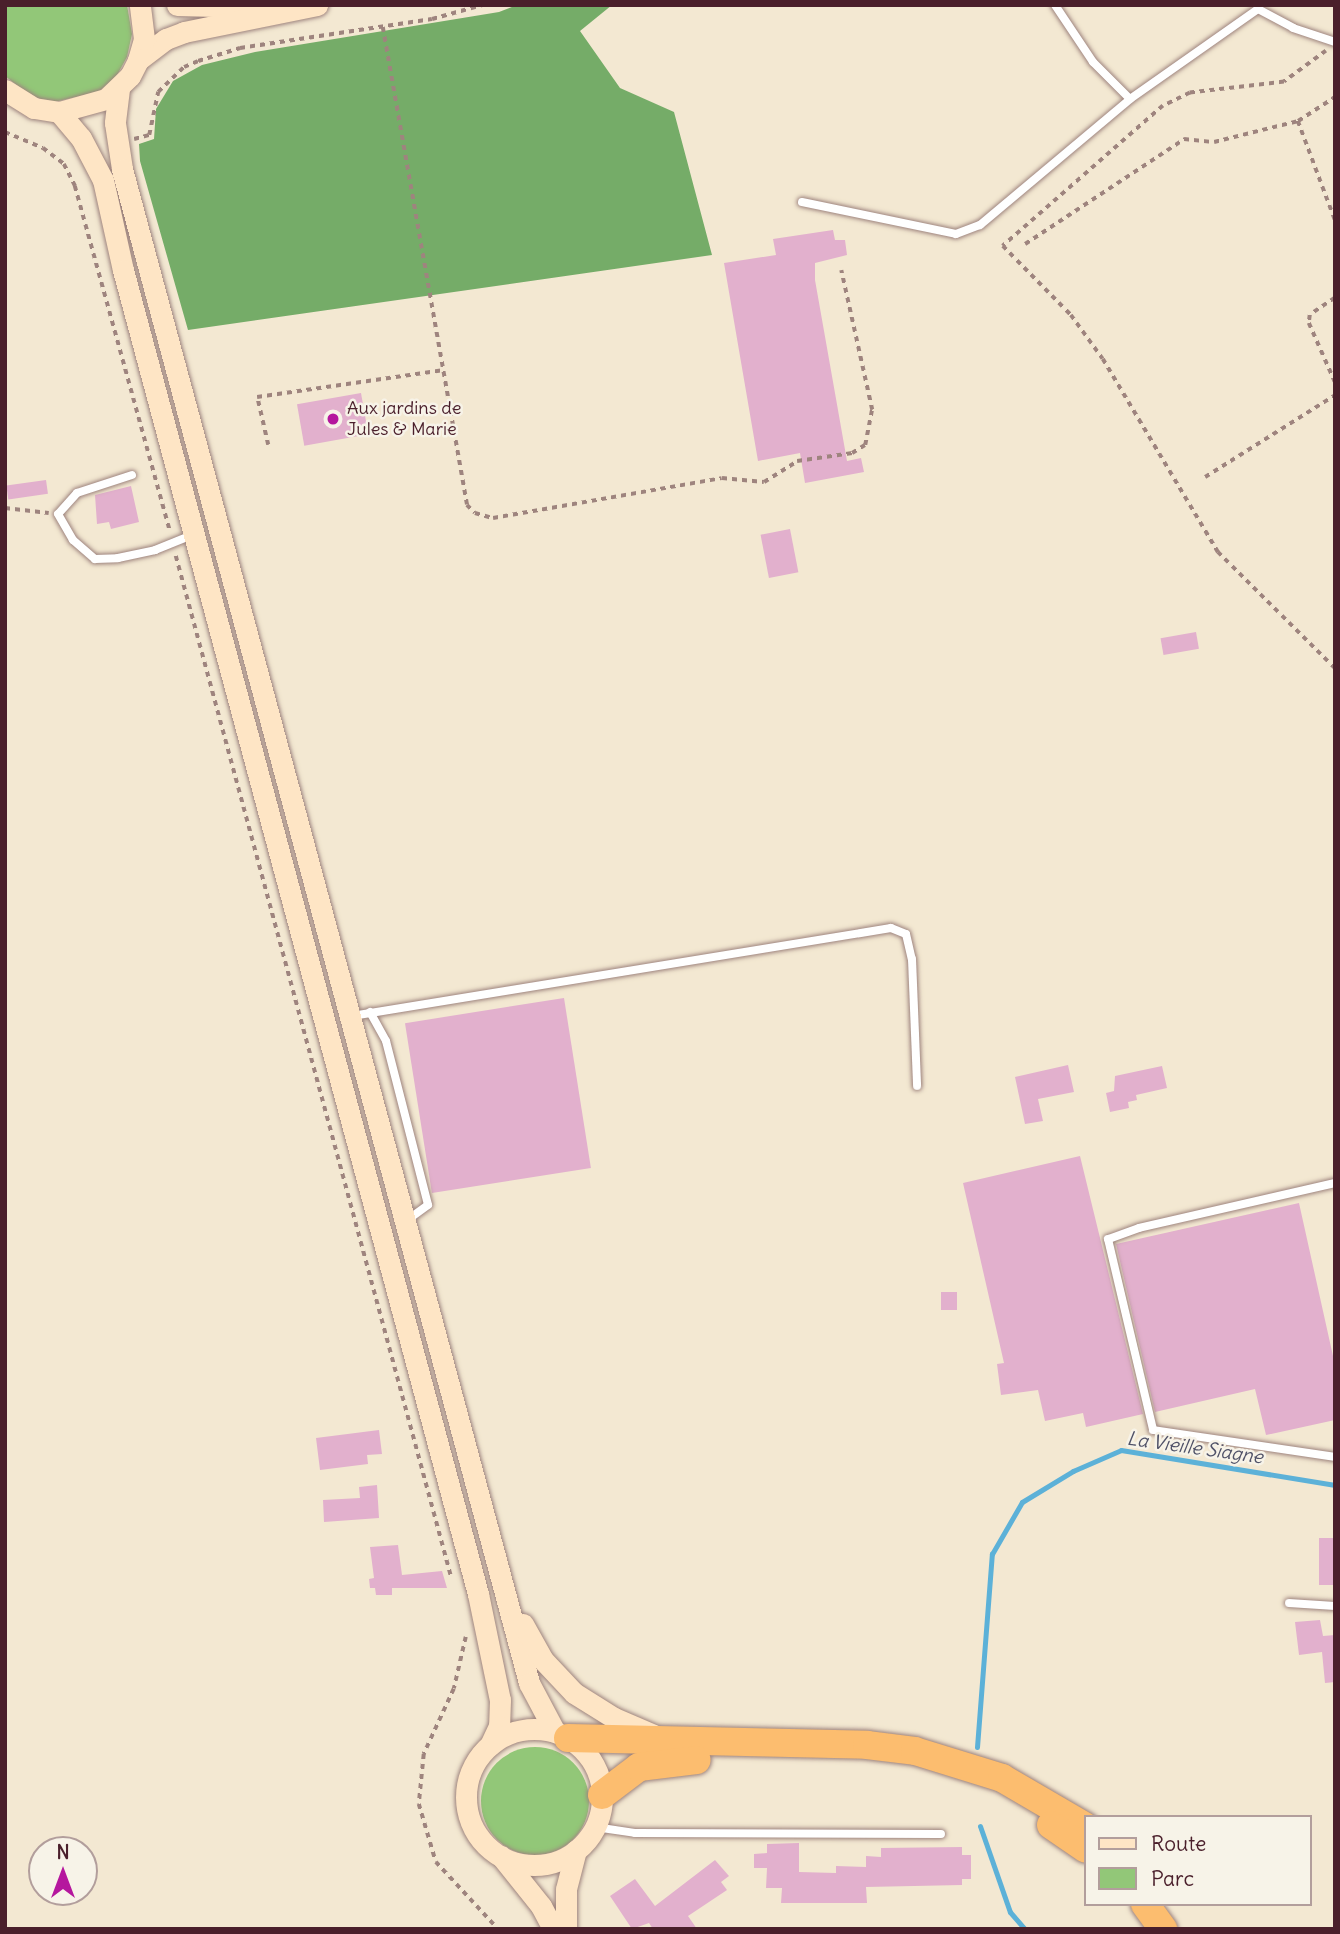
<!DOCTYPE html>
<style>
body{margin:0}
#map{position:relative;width:1340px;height:1934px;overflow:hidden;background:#f3e8d2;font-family:Delius,sans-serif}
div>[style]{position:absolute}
.green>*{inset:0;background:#92c778}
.round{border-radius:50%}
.forest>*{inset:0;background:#75ac68}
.stream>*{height:5px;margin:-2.5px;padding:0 2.5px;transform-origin:2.5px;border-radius:2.5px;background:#5cb1d8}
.building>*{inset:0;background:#e2b0cd;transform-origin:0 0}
.path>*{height:3.5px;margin-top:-1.75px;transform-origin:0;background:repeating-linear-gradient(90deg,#9e847e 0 5px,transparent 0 10px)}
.roads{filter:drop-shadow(0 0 2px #9e847e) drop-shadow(0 0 2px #9e847e)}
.lane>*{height:8px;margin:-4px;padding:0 4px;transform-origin:4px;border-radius:4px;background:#fff}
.secondary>*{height:21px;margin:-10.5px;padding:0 10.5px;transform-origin:10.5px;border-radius:10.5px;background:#fee5c5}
.secondary>.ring{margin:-10.5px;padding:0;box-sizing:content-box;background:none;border:21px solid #fee5c5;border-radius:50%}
.highway>*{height:28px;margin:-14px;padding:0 14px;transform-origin:14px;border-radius:14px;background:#fcbd6f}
.dots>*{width:19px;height:19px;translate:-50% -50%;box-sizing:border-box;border:4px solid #f7f3e8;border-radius:50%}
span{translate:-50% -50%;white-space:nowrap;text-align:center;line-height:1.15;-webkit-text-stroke:5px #f7f3e8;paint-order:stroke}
.poi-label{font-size:18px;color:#4a1f2b}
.left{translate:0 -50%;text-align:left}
.water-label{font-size:19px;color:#505268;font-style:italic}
.frame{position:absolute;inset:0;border:7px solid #4a1f2b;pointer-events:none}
.legend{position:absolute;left:1084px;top:1815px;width:228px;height:91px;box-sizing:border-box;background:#f7f3e8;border:2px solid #b29e9c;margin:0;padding:9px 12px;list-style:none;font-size:21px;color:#4a1f2b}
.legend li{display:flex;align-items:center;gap:14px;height:35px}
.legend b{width:35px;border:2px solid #b29e9c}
.north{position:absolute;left:28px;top:1836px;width:70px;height:70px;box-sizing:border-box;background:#f7f3e8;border:2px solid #b29e9c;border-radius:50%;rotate:0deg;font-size:19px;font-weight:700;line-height:28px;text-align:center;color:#4a1f2b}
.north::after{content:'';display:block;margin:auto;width:24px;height:32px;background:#b5179e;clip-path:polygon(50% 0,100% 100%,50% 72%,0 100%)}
</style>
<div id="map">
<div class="green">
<div style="clip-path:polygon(5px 5px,127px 5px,132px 34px,127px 57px,116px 77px,98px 92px,54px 102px,32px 97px,5px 76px)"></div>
<div class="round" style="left:481px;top:1747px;width:108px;height:108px"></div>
</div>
<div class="forest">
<div style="clip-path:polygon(517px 5px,612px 5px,580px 31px,620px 88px,674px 112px,712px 255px,188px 330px,140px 161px,139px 144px,154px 139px,156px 109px,173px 81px,202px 65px,255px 52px,499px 12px)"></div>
</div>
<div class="stream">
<div style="left:977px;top:1747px;width:194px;rotate:-85.6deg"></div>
<div style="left:992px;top:1554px;width:60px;rotate:-60deg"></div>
<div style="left:1022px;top:1502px;width:60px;rotate:-31.3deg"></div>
<div style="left:1073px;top:1471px;width:52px;rotate:-23.6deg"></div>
<div style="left:1121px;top:1450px;width:217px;rotate:9.3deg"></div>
<div style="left:980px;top:1826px;width:91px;rotate:70.8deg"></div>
<div style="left:1010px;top:1912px;width:23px;rotate:49deg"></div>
</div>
<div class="building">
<div style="clip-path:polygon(833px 230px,835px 240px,845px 240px,847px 255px,815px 263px,815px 280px,847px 461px,861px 458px,864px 472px,805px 483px,800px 453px,758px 461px,724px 263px,776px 255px,773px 239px)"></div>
<div style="left:361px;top:393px;width:42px;height:65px;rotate:80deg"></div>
<div style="left:46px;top:480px;width:14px;height:40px;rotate:82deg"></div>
<div style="clip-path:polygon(131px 486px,139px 522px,111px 529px,109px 522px,97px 524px,95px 495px)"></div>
<div style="left:790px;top:529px;width:44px;height:30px;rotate:79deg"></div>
<div style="left:1196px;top:632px;width:17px;height:36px;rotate:80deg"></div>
<div style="left:564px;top:998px;width:172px;height:161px;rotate:81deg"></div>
<div style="clip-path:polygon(1068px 1065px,1074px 1092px,1038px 1099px,1043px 1121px,1025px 1124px,1015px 1077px)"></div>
<div style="clip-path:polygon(1162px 1066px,1167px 1088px,1136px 1095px,1137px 1100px,1128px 1102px,1129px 1108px,1110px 1112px,1106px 1093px,1114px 1091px,1115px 1076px)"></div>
<div style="clip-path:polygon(1080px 1156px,1143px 1414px,1086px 1427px,1083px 1413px,1045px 1421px,1038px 1390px,1001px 1395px,997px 1364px,1004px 1363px,963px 1183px)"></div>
<div style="clip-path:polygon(1299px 1203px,1335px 1365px,1335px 1420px,1266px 1435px,1255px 1389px,1155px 1412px,1116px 1244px)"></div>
<div style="left:941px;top:1292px;width:16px;height:18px"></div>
<div style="clip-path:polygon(379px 1430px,382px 1454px,367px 1455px,368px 1464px,320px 1470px,316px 1438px)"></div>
<div style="clip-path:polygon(377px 1485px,379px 1518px,324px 1522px,323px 1500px,360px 1498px,359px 1487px)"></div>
<div style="left:1335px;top:1538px;width:47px;height:16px;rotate:90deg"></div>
<div style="clip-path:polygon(398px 1545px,402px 1575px,442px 1571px,447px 1588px,392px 1588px,392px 1595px,376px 1595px,375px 1588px,370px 1588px,369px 1579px,374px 1578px,370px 1547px)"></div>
<div style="clip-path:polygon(1320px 1620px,1323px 1636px,1335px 1635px,1335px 1682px,1325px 1683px,1322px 1652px,1299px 1655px,1295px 1622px)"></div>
<div style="clip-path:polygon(799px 1843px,799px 1872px,836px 1873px,836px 1866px,866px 1867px,866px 1856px,881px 1857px,881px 1848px,962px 1847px,962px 1855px,971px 1855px,971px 1879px,962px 1879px,962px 1885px,866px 1887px,867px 1903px,781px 1903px,782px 1888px,766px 1888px,767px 1868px,754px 1868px,754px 1854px,767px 1853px,767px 1844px)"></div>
<div style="clip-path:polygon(715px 1860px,729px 1876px,721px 1882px,727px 1890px,688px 1916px,697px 1929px,653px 1929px,649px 1923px,632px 1929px,610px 1896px,635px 1879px,655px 1906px)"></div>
</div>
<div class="path">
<div style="left:383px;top:27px;width:485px;rotate:80deg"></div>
<div style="left:467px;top:505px;width:11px;rotate:45deg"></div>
<div style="left:475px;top:513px;width:19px;rotate:16deg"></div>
<div style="left:493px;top:518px;width:232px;rotate:-9.9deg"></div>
<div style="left:722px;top:478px;width:42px;rotate:5.4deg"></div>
<div style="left:764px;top:482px;width:39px;rotate:-32deg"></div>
<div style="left:797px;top:461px;width:56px;rotate:-8.3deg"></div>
<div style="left:852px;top:453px;width:15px;rotate:-32deg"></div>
<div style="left:865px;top:445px;width:36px;rotate:-79deg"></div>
<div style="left:872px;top:410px;width:143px;rotate:-102.5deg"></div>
<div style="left:1326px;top:51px;width:52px;rotate:143.6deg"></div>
<div style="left:1284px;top:82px;width:95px;rotate:173.3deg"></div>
<div style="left:1190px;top:93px;width:30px;rotate:154deg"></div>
<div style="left:1163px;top:106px;width:213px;rotate:138.8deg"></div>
<div style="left:1003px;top:246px;width:97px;rotate:45.4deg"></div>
<div style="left:1071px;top:315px;width:54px;rotate:54deg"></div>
<div style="left:1103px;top:359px;width:225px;rotate:59.2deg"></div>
<div style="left:1218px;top:552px;width:165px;rotate:44.8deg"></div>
<div style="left:1298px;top:121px;width:106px;rotate:69.5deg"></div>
<div style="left:5px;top:132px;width:41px;rotate:22.8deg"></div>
<div style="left:43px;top:148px;width:26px;rotate:37deg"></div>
<div style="left:64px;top:164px;width:25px;rotate:63deg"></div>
<div style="left:75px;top:186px;width:358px;rotate:74.6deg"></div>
<div style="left:134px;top:139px;width:16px;rotate:-15deg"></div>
<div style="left:149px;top:135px;width:44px;rotate:-78.2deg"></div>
<div style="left:158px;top:92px;width:36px;rotate:-44deg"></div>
<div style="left:184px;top:67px;width:15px;rotate:-23deg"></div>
<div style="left:198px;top:61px;width:44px;rotate:-17.2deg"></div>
<div style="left:240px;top:48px;width:194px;rotate:-8.6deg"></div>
<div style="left:432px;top:19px;width:52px;rotate:-15.6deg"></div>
<div style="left:1025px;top:244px;width:191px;rotate:-33.4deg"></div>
<div style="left:1184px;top:139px;width:30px;rotate:6deg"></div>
<div style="left:1214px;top:142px;width:87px;rotate:-14deg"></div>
<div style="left:1298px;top:121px;width:44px;rotate:-33deg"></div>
<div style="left:1335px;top:298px;width:30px;rotate:146deg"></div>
<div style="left:1310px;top:315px;width:8px;rotate:97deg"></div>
<div style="left:1309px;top:323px;width:64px;rotate:66.2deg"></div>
<div style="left:268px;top:445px;width:49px;rotate:-102.9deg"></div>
<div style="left:257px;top:397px;width:189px;rotate:-8.2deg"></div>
<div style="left:1205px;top:477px;width:154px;rotate:-32.2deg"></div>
<div style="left:5px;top:508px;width:44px;rotate:6.5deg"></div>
<div style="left:176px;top:556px;width:1056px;rotate:74.91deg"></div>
<div style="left:466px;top:1637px;width:53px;rotate:103deg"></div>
<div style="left:454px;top:1689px;width:72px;rotate:114.8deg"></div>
<div style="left:424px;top:1754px;width:50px;rotate:95.7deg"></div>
<div style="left:419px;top:1804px;width:60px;rotate:73.7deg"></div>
<div style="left:436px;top:1862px;width:91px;rotate:47.2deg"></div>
</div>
<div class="roads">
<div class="lane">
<div style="left:1055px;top:5px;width:69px;rotate:56.3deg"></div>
<div style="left:1093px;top:62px;width:52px;rotate:45deg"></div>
<div style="left:802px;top:202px;width:157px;rotate:11.7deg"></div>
<div style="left:956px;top:234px;width:26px;rotate:-21deg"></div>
<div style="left:980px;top:225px;width:196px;rotate:-40deg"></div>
<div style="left:1130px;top:99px;width:156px;rotate:-35.1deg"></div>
<div style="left:1258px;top:9px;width:40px;rotate:28deg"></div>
<div style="left:1293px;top:28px;width:44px;rotate:18.4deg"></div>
<div style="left:132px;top:475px;width:58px;rotate:161.9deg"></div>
<div style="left:77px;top:493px;width:28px;rotate:132deg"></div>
<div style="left:58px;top:514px;width:30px;rotate:60deg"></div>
<div style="left:73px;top:540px;width:29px;rotate:41deg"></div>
<div style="left:95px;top:559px;width:23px;rotate:-2deg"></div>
<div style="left:118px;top:558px;width:38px;rotate:-12deg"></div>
<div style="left:155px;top:550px;width:40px;rotate:-22deg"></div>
<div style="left:370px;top:1012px;width:33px;rotate:61deg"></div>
<div style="left:386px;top:1041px;width:169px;rotate:75.6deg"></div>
<div style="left:428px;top:1205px;width:26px;rotate:144deg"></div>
<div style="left:352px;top:1016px;width:546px;rotate:-9.27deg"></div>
<div style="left:891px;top:928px;width:16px;rotate:22deg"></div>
<div style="left:906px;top:934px;width:26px;rotate:77deg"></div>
<div style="left:912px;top:959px;width:127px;rotate:87.7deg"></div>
<div style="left:1335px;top:1183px;width:201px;rotate:167.1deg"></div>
<div style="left:1139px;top:1228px;width:33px;rotate:160deg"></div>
<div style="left:1108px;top:1239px;width:196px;rotate:76.7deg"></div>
<div style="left:1153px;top:1430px;width:184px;rotate:8.4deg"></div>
<div style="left:1289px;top:1603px;width:46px;rotate:3.7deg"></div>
<div style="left:595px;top:1827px;width:40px;rotate:8.5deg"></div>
<div style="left:635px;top:1833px;width:306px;rotate:0.2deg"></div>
</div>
<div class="secondary">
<div style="left:177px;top:5px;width:78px;rotate:1.5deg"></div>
<div style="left:138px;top:60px;width:35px;rotate:-37deg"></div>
<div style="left:166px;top:39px;width:19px;rotate:-21deg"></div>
<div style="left:184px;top:32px;width:136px;rotate:-11.5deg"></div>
<div style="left:119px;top:89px;width:34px;rotate:97deg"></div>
<div style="left:115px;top:123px;width:47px;rotate:81.3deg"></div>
<div style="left:122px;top:169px;width:1568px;rotate:74.95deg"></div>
<div style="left:529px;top:1683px;width:55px;rotate:62deg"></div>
<div style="left:5px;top:90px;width:34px;rotate:32deg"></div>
<div style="left:34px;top:108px;width:25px;rotate:9deg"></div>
<div style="left:59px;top:112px;width:49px;rotate:-15.5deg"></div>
<div style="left:106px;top:99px;width:33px;rotate:-44deg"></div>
<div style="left:130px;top:76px;width:18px;rotate:-63deg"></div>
<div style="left:138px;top:60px;width:22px;rotate:-74deg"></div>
<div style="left:144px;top:39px;width:34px;rotate:-97deg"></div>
<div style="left:59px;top:112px;width:34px;rotate:50deg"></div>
<div style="left:81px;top:138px;width:47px;rotate:62.4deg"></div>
<div style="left:103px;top:180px;width:92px;rotate:77.5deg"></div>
<div style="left:123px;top:270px;width:1371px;rotate:74.99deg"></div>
<div style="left:478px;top:1594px;width:108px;rotate:78.3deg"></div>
<div style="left:500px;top:1700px;width:26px;rotate:92deg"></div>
<div style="left:499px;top:1726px;width:21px;rotate:115deg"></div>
<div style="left:523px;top:1624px;width:41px;rotate:60.9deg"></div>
<div style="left:543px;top:1660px;width:45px;rotate:46.8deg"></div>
<div style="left:574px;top:1693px;width:47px;rotate:32deg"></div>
<div style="left:614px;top:1718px;width:43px;rotate:23deg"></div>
<div class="ring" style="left:466px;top:1729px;width:115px;height:115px"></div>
<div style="left:501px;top:1856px;width:64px;rotate:51.3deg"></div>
<div style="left:541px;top:1906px;width:26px;rotate:62deg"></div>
<div style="left:566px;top:1929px;width:40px;rotate:-90deg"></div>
<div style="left:566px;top:1889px;width:40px;rotate:-75.6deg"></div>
</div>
<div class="highway">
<div style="left:568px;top:1738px;width:299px;rotate:1.3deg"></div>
<div style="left:867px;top:1745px;width:48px;rotate:7.1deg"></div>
<div style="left:915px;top:1751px;width:91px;rotate:17.2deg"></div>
<div style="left:1002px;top:1778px;width:97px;rotate:30.3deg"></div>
<div style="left:602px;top:1795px;width:46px;rotate:-37.1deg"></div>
<div style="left:639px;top:1767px;width:58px;rotate:-6.9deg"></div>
<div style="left:1051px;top:1825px;width:42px;rotate:34.4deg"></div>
<div style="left:1145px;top:1904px;width:31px;rotate:54deg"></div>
</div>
</div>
<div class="dots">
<div style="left:333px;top:419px;background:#b5179e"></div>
</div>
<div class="poi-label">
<span class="left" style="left:347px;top:419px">Aux jardins de<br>Jules &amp; Marie</span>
</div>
<div class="water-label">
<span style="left:1195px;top:1448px;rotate:8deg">La Vieille Siagne</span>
</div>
<div class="frame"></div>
<ul class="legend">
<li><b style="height:9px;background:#fee5c5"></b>Route</li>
<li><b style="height:19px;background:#92c778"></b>Parc</li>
</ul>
<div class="north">N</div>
</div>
